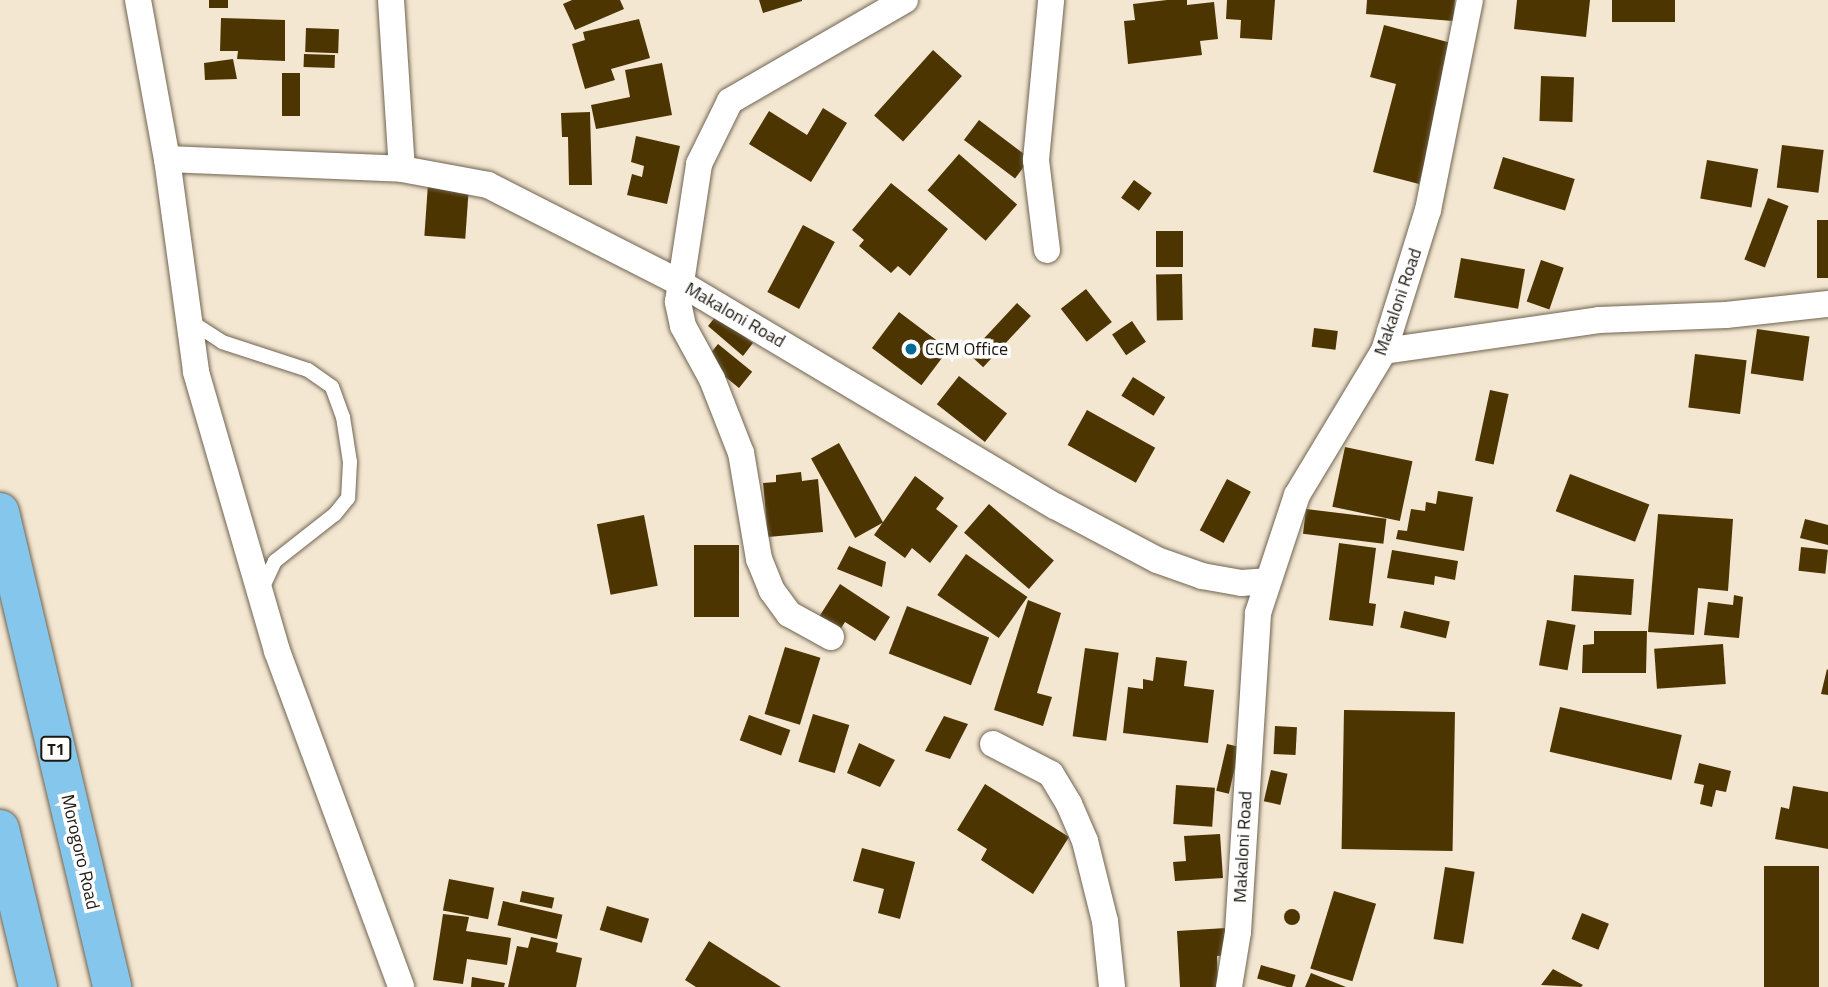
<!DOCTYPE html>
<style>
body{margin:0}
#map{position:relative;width:1828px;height:987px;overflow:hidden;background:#f4e7d2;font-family:"Titillium Web",sans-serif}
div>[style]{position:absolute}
.building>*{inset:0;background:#4d3501;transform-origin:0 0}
.round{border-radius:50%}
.roads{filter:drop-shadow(0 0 2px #6f6451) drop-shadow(0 0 2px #6f6451)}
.service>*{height:14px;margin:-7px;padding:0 7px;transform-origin:7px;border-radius:7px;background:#fff}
.minor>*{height:26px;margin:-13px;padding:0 13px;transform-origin:13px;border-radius:13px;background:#fff}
.trunk>*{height:38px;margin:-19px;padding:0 19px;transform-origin:19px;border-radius:19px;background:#84c6ec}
.dots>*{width:19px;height:19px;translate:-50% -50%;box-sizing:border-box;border:4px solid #fff;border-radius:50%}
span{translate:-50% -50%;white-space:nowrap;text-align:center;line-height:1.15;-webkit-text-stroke:7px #fff;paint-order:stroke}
.shield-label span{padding:2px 5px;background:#fff;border:2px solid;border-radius:5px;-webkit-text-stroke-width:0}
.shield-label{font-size:16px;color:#1c1810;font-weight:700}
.street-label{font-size:18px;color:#1c1810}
.poi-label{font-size:18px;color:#1c1810}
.left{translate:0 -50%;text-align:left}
</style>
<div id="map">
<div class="building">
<div style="left:209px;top:0;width:19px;height:8px"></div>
<div style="clip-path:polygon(572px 0,620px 0,624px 9px,575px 30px,563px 4px)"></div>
<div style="clip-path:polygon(759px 0,802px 0,802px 1px,763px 13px)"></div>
<div style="clip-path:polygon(1167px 0,1187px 0,1187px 5px,1214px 2px,1218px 39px,1200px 41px,1202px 55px,1128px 64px,1124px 21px,1135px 20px,1133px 4px)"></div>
<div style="clip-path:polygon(1227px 0,1275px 0,1272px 40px,1240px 38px,1241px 20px,1226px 19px)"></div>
<div style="clip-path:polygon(1367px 0,1455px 0,1453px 21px,1366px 14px)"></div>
<div style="clip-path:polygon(1517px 0,1590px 0,1586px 37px,1514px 29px)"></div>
<div style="left:1612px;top:0;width:63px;height:22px"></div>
<div style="clip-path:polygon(221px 18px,285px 20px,285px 61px,237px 59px,238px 51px,220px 51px)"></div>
<div style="clip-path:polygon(639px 19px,650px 58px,611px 69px,615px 80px,585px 89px,572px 44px,585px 40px,583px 32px)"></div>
<div style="clip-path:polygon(1384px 25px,1455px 44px,1419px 184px,1373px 172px,1396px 84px,1370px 77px)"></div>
<div style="left:306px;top:28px;width:33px;height:24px;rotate:2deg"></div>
<div style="left:933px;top:50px;width:39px;height:88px;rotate:42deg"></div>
<div style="left:304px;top:54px;width:31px;height:13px;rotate:2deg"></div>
<div style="clip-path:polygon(233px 59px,237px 79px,205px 80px,204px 63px)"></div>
<div style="clip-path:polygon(662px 63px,672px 115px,596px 129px,591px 105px,630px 97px,625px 70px)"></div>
<div style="left:282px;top:73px;width:18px;height:43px"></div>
<div style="left:1541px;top:76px;width:33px;height:45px;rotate:2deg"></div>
<div style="clip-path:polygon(823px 108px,847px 123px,811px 182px,749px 144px,769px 111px,807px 135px)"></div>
<div style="clip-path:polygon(590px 112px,592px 185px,569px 185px,568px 137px,562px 137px,561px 113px)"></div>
<div style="left:979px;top:120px;width:64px;height:25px;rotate:37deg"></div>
<div style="clip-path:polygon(636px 136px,680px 146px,667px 204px,627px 195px,632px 174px,642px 177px,644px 166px,631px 162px)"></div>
<div style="left:1782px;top:145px;width:42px;height:43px;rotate:7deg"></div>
<div style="left:959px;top:154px;width:77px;height:48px;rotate:41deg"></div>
<div style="left:1503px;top:157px;width:75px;height:33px;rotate:17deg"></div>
<div style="left:1707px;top:160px;width:52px;height:39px;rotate:10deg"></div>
<div style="left:1134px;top:180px;width:22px;height:22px;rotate:36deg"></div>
<div style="clip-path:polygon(891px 183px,948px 229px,910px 276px,898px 266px,891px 273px,859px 246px,864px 240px,852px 230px)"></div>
<div style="left:428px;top:184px;width:41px;height:52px;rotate:4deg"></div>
<div style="left:1768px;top:198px;width:22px;height:66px;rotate:21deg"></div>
<div style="left:1828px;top:220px;width:58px;height:11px;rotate:90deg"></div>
<div style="left:803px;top:225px;width:36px;height:76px;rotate:28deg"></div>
<div style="left:1156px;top:231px;width:27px;height:36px"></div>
<div style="left:1461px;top:258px;width:65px;height:40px;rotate:10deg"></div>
<div style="left:1541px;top:260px;width:24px;height:44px;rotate:19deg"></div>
<div style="left:1182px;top:274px;width:46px;height:26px;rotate:89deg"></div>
<div style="left:1086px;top:289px;width:42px;height:32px;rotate:52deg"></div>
<div style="left:1017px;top:303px;width:19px;height:70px;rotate:43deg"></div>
<div style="left:899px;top:312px;width:62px;height:45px;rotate:37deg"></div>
<div style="clip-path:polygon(716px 316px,753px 343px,743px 356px,708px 326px)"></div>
<div style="left:1132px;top:321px;width:25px;height:24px;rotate:56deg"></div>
<div style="left:1314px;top:328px;width:24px;height:19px;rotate:7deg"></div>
<div style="left:1757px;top:329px;width:53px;height:45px;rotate:8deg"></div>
<div style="left:718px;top:344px;width:44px;height:21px;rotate:39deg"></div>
<div style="left:1695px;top:354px;width:52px;height:54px;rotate:7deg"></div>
<div style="left:959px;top:376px;width:61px;height:36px;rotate:38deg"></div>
<div style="left:1133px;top:377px;width:38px;height:22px;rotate:32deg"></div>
<div style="left:1490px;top:390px;width:19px;height:72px;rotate:12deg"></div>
<div style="left:1087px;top:410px;width:78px;height:40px;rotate:29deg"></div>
<div style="left:839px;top:443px;width:91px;height:32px;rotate:61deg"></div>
<div style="left:1345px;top:447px;width:69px;height:61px;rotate:12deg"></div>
<div style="clip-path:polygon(801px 472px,802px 481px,818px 479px,823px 532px,768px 537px,763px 483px,776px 482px,776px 475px)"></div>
<div style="left:1570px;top:474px;width:85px;height:40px;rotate:21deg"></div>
<div style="clip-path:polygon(915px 476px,944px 498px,936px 509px,958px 526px,930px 563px,912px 548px,905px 558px,874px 535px)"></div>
<div style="left:1227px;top:479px;width:27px;height:58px;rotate:28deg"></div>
<div style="clip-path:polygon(1438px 491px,1473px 497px,1464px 551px,1396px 539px,1398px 530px,1407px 531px,1411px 509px,1425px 511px,1426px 502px,1436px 504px)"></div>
<div style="left:989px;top:504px;width:86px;height:38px;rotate:41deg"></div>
<div style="left:1306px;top:509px;width:81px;height:25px;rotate:7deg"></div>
<div style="clip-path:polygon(1658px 514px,1733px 519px,1728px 591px,1698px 588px,1694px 635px,1648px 632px)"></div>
<div style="left:644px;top:515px;width:72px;height:48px;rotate:79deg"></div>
<div style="clip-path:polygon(1805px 519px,1828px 525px,1828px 545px,1800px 538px)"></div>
<div style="clip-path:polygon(1339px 543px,1376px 548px,1369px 603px,1376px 604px,1373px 626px,1329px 620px)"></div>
<div style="left:739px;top:545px;width:72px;height:45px;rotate:90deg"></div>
<div style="clip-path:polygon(849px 546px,886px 562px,882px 587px,837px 569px)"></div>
<div style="left:1801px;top:547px;width:27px;height:24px;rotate:6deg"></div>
<div style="clip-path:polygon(1392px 550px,1458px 561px,1455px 580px,1435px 576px,1434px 585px,1387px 578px)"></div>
<div style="left:966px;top:554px;width:75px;height:50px;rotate:35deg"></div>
<div style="left:1574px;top:575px;width:60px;height:36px;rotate:4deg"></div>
<div style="clip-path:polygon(840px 584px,890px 617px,875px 641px,845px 622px,838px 633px,817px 620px)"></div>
<div style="clip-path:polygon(1734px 595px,1743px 597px,1739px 638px,1704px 635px,1708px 602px,1733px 605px)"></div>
<div style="clip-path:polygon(1028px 600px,1061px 613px,1037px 693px,1052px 697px,1043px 726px,994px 710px)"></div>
<div style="left:907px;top:606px;width:88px;height:51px;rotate:21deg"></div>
<div style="left:1404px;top:611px;width:47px;height:17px;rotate:13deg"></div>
<div style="left:1547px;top:620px;width:29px;height:46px;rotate:10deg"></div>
<div style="clip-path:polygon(1594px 631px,1647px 631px,1646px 673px,1582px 673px,1583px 645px,1594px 644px)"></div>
<div style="left:1723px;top:644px;width:40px;height:69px;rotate:86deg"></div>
<div style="left:785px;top:647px;width:37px;height:70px;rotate:17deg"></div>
<div style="left:1085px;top:648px;width:34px;height:89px;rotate:8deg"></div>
<div style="clip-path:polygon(1156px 657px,1187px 661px,1184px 686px,1214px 690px,1208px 743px,1123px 733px,1128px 687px,1143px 689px,1143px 679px,1153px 681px)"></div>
<div style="clip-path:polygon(1827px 669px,1828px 670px,1828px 695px,1821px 694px)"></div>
<div style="left:1560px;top:707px;width:125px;height:46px;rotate:13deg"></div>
<div style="left:1344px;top:710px;width:111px;height:139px;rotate:1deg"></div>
<div style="left:813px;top:714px;width:38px;height:50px;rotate:17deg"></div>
<div style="left:749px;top:715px;width:44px;height:27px;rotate:20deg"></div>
<div style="clip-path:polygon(944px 716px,968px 724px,950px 759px,925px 751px)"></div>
<div style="left:1275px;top:726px;width:22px;height:28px;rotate:3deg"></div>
<div style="clip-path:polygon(859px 743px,895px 760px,880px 787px,847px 773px)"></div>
<div style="left:1227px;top:744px;width:13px;height:48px;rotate:13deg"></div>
<div style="clip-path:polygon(1699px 763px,1731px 771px,1726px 792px,1716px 790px,1712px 807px,1700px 804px,1704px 785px,1694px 783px)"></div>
<div style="left:1271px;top:770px;width:17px;height:32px;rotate:13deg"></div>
<div style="clip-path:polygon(985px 784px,1069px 837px,1033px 894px,981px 860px,987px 849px,957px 830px)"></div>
<div style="left:1176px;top:785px;width:39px;height:39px;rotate:4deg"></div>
<div style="clip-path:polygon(1793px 786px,1828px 792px,1828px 849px,1775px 839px,1781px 807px,1789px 809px)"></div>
<div style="clip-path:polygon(1220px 834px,1223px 878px,1175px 881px,1173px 862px,1186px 861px,1184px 836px)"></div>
<div style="clip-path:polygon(862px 848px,915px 862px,900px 919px,878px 913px,884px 889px,853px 881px)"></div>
<div style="left:1764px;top:866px;width:55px;height:121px"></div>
<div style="left:1445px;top:867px;width:30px;height:73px;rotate:9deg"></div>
<div style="left:449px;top:879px;width:46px;height:32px;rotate:11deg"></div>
<div style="left:522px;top:891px;width:33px;height:11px;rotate:12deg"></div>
<div style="left:1334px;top:891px;width:44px;height:81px;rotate:17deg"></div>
<div style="left:503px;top:901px;width:61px;height:25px;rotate:13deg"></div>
<div style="left:607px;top:906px;width:44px;height:25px;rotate:17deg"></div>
<div class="round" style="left:1284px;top:909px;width:16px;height:16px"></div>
<div style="left:1582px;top:913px;width:29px;height:28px;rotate:22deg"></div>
<div style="clip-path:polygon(443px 914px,469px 917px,466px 931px,511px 938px,507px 965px,467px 959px,463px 984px,433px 980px)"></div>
<div style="clip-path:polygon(1226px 928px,1227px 955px,1217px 956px,1218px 987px,1180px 987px,1177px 931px)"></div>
<div style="clip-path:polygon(531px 937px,558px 943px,556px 952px,582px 958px,576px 987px,508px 987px,517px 946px,528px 948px)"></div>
<div style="clip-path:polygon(709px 941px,781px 987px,696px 987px,685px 980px)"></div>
<div style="left:1261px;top:965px;width:36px;height:14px;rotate:16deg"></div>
<div style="clip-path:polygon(1553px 969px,1583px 985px,1581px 987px,1541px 985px)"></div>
<div style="clip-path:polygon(1311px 973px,1346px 987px,1305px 987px)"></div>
<div style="clip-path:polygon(472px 977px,505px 983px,504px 987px,471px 987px)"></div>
</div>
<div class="roads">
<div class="service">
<div style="left:190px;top:321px;width:38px;rotate:33deg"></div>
<div style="left:222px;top:342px;width:90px;rotate:18deg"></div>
<div style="left:308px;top:370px;width:29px;rotate:35deg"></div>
<div style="left:332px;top:387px;width:32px;rotate:70deg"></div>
<div style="left:343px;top:417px;width:46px;rotate:81.2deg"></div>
<div style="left:350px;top:462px;width:36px;rotate:93deg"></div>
<div style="left:348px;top:498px;width:21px;rotate:129deg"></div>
<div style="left:335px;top:514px;width:76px;rotate:141.9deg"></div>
<div style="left:275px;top:561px;width:31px;rotate:115deg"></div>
</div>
<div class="minor">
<div style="left:138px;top:0;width:162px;rotate:79.7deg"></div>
<div style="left:167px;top:159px;width:215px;rotate:82.2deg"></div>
<div style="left:196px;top:372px;width:291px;rotate:73.8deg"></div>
<div style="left:277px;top:651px;width:358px;rotate:69.7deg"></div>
<div style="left:391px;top:0;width:169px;rotate:86.3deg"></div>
<div style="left:167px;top:159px;width:235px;rotate:2.4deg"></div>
<div style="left:402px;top:169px;width:87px;rotate:10.5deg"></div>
<div style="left:488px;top:185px;width:218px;rotate:27deg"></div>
<div style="left:682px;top:284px;width:434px;rotate:30.8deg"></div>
<div style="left:1055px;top:506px;width:115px;rotate:27.9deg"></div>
<div style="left:1157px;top:560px;width:48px;rotate:19.6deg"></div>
<div style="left:1202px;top:576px;width:40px;rotate:10deg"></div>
<div style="left:1241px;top:583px;width:26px;rotate:-4deg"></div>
<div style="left:1047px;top:250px;width:91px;rotate:-97deg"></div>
<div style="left:1036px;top:160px;width:161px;rotate:-84.6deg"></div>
<div style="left:1384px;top:351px;width:217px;rotate:-8.2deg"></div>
<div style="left:1599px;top:320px;width:127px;rotate:-2.3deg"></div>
<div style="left:1726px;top:315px;width:103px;rotate:-6.2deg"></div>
<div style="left:831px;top:637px;width:48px;rotate:-151.3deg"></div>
<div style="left:789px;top:614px;width:29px;rotate:-126deg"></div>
<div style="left:772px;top:591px;width:35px;rotate:-112deg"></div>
<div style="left:759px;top:559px;width:108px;rotate:-99.6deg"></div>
<div style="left:741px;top:453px;width:79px;rotate:-111.4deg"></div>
<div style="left:712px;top:379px;width:60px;rotate:-118.7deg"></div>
<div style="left:683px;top:326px;width:25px;rotate:-102deg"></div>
<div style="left:678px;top:302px;width:140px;rotate:-81.3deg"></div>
<div style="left:699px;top:164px;width:70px;rotate:-63.8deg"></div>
<div style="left:730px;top:101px;width:202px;rotate:-30deg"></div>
<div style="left:993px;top:744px;width:65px;rotate:27.3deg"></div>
<div style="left:1051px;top:774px;width:35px;rotate:59deg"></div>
<div style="left:1069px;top:804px;width:40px;rotate:66.6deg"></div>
<div style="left:1085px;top:841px;width:82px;rotate:76deg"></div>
<div style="left:1105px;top:921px;width:66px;rotate:83.9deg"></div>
<div style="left:1229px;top:987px;width:56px;rotate:-80.7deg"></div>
<div style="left:1238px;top:932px;width:320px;rotate:-86.4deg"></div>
<div style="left:1258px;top:613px;width:124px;rotate:-71.7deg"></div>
<div style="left:1297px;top:495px;width:168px;rotate:-58.9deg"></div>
<div style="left:1384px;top:351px;width:148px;rotate:-72.7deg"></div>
<div style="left:1428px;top:210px;width:214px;rotate:-78.7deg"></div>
</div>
<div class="trunk">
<div style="left:0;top:512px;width:488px;rotate:76.7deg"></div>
<div style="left:0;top:829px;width:163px;rotate:76.5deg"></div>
</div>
</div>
<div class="dots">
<div style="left:911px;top:349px;background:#006b98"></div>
</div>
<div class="shield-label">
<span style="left:56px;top:749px">T1</span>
</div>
<div class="street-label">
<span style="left:1398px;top:302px;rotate:-71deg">Makaloni Road</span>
<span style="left:735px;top:315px;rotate:30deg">Makaloni Road</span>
<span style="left:1243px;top:847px;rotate:-87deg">Makaloni Road</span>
<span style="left:80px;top:852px;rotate:77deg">Morogoro Road</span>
</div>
<div class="poi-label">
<span class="left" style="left:925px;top:349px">CCM Office</span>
</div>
</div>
